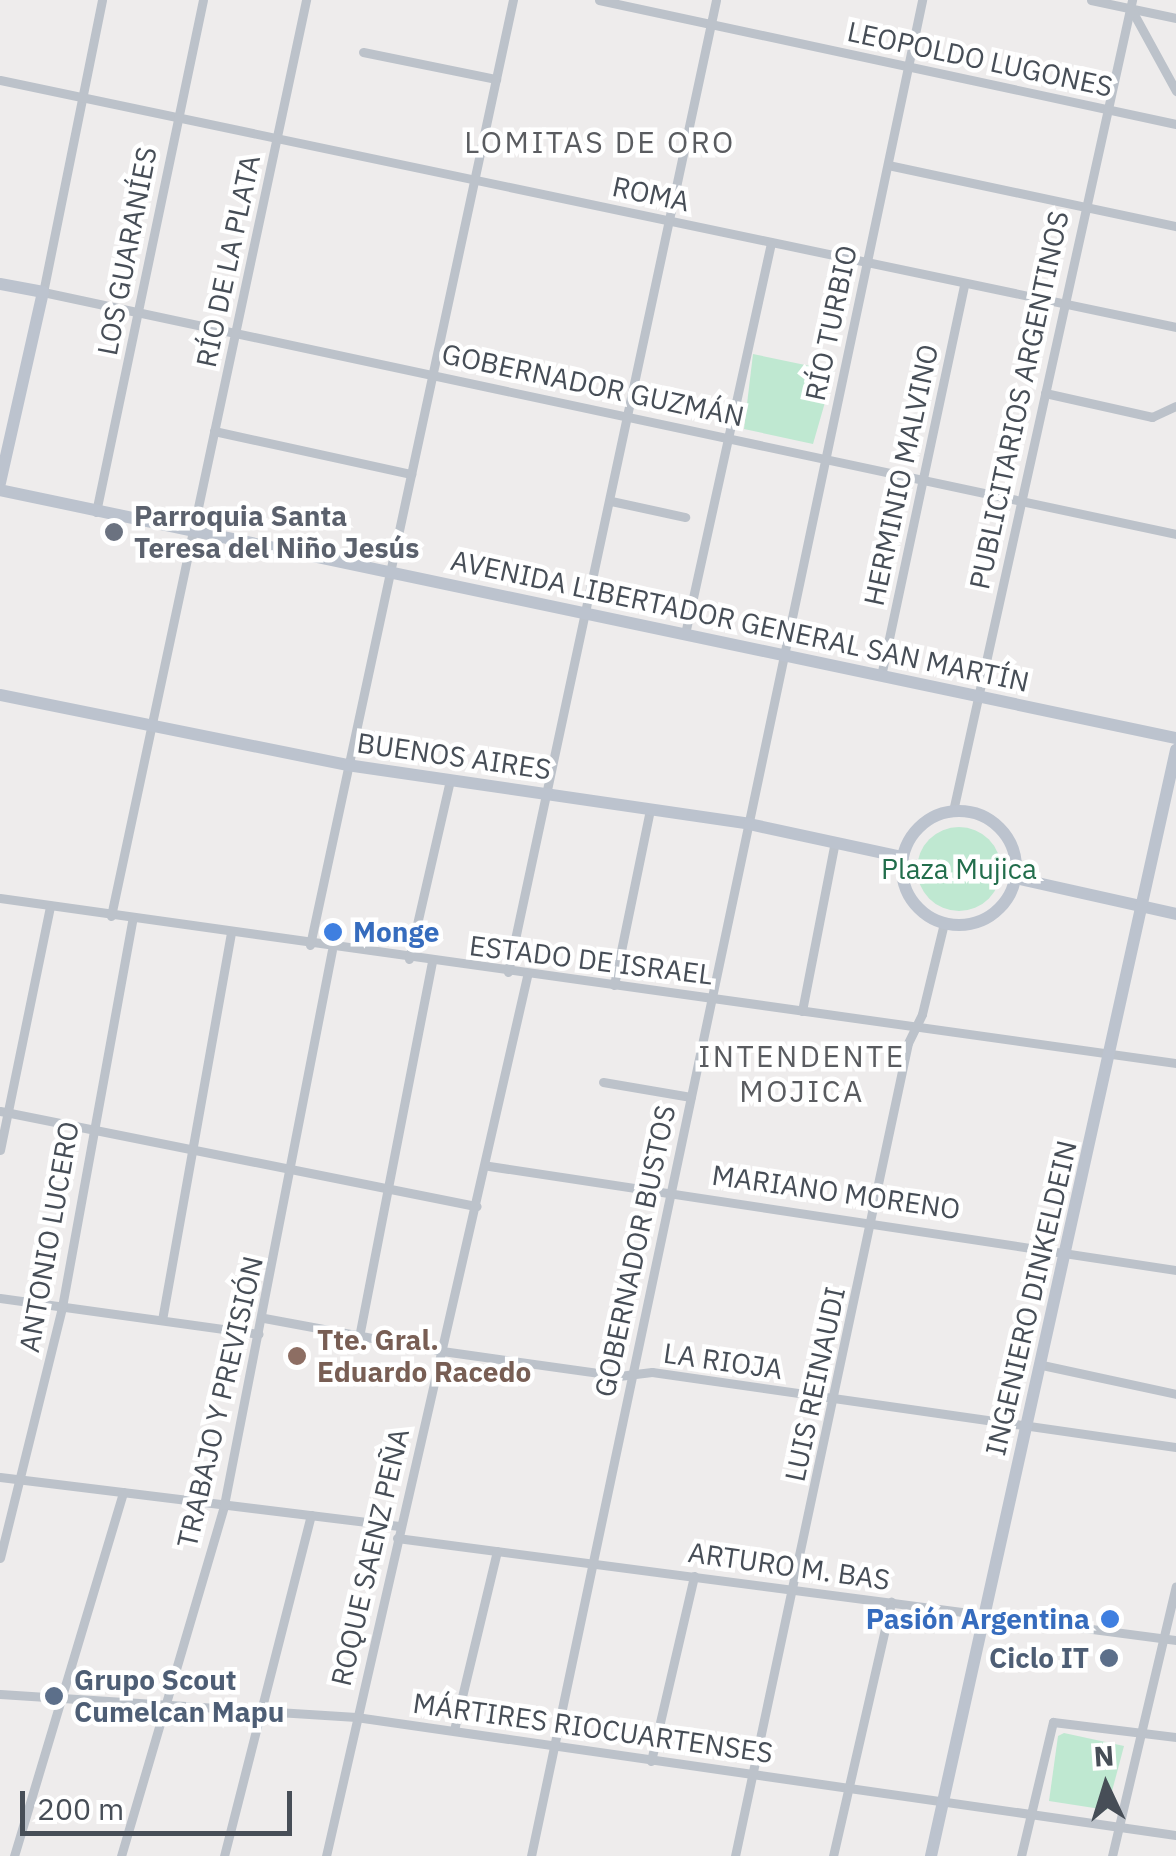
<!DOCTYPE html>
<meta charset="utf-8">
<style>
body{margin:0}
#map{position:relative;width:1176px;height:1856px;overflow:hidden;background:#eeecec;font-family:"IBM Plex Sans",sans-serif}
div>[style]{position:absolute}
.green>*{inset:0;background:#bfe8d1}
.round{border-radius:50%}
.street>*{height:9px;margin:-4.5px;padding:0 4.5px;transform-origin:4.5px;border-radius:4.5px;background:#bcc2ca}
.secondary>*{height:12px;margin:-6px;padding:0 6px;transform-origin:6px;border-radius:6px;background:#bcc3ce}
.secondary>.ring{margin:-6px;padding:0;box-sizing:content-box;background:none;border:12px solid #bcc3ce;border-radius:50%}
.dots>*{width:28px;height:28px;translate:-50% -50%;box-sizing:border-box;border:5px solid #fff;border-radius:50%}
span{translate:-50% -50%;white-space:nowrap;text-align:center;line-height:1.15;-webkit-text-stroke:9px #fff;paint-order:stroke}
.street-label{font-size:28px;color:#474e57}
.worship-label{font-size:28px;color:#5b616d;font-weight:700}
.left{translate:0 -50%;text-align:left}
.park-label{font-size:28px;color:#226e4c}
.shop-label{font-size:28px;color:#366cbe;font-weight:700}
.right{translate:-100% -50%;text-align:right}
.education-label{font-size:28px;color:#785e54;font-weight:700}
.service-label{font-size:28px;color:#4e5e75;font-weight:700}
.neighbourhood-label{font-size:30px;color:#5a5c60;letter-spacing:2.5px}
.north{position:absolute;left:1056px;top:1736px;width:100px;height:100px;-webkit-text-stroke:8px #fff;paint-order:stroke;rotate:356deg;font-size:28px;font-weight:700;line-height:40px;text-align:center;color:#474e57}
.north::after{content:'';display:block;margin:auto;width:35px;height:45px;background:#474e57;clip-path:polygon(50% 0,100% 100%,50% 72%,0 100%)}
.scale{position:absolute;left:20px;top:1791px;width:272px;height:45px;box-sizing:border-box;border:5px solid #474e57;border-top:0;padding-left:12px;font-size:30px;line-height:35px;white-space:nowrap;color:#474e57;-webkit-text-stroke:8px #fff;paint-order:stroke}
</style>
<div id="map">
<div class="green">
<div style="clip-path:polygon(753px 354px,834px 371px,813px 444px,744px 429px)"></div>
<div class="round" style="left:917px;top:827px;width:84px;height:84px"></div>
<div style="clip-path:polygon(1064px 1733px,1124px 1746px,1107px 1810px,1049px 1801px,1058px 1736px)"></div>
</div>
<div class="street">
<div style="left:102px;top:0;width:298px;rotate:101.4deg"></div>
<div style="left:43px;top:292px;width:1159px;rotate:12.06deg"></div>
<div style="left:599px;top:0;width:590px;rotate:12.13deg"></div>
<div style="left:1091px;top:0;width:87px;rotate:12deg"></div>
<div style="left:1130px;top:7px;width:96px;rotate:61.3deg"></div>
<div style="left:363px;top:52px;width:136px;rotate:11.5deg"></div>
<div style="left:0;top:80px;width:1202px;rotate:11.86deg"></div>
<div style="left:888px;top:165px;width:294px;rotate:12deg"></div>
<div style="left:1045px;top:393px;width:110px;rotate:12.6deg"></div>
<div style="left:1152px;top:417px;width:26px;rotate:-25deg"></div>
<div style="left:214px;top:431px;width:202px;rotate:12.3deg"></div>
<div style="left:611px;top:501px;width:76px;rotate:12.2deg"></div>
<div style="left:96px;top:512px;width:523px;rotate:-78.2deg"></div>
<div style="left:685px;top:634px;width:401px;rotate:-77.6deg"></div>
<div style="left:881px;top:676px;width:401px;rotate:-78deg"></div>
<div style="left:953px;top:811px;width:831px;rotate:-77.55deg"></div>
<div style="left:0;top:898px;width:1188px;rotate:7.99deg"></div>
<div style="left:111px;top:916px;width:937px;rotate:-77.98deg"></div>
<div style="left:310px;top:945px;width:967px;rotate:-77.88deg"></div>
<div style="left:409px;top:959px;width:184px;rotate:-77.1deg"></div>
<div style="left:508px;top:972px;width:994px;rotate:-77.92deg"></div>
<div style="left:614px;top:985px;width:180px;rotate:-78.4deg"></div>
<div style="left:802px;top:1011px;width:172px;rotate:-79deg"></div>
<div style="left:603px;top:1082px;width:89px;rotate:9.7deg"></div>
<div style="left:0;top:1111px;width:486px;rotate:11.3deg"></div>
<div style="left:0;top:1150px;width:248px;rotate:-78.4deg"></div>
<div style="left:489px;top:1166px;width:695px;rotate:8.61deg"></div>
<div style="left:0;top:1298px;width:261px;rotate:7.9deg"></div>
<div style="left:264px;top:1318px;width:181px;rotate:10.5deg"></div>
<div style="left:442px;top:1351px;width:179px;rotate:8deg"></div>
<div style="left:619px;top:1376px;width:33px;rotate:-7deg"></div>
<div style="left:652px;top:1372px;width:529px;rotate:8.15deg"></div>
<div style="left:162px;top:1320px;width:393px;rotate:-79.9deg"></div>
<div style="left:359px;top:1337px;width:382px;rotate:-79deg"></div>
<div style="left:1042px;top:1365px;width:137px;rotate:12.2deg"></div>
<div style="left:0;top:1477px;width:402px;rotate:7deg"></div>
<div style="left:397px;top:1538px;width:786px;rotate:7.46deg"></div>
<div style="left:0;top:1558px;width:259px;rotate:-76.1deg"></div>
<div style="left:62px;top:1307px;width:392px;rotate:-79.7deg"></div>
<div style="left:0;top:1694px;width:357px;rotate:3.7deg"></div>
<div style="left:356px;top:1717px;width:828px;rotate:8.19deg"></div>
<div style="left:454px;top:1730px;width:184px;rotate:-76.5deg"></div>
<div style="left:651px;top:1761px;width:190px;rotate:-76.9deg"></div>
<div style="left:14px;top:1856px;width:380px;rotate:-73.3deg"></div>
<div style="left:121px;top:1856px;width:366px;rotate:-73.6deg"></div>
<div style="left:224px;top:1505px;width:565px;rotate:-78.99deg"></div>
<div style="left:224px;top:1856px;width:352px;rotate:-75.7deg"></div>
<div style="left:326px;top:1856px;width:903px;rotate:-77.13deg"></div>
<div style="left:531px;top:1856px;width:1897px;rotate:-78.1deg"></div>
<div style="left:735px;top:1856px;width:831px;rotate:-77.99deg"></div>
<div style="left:908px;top:1043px;width:32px;rotate:-64deg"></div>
<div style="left:922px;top:1014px;width:94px;rotate:-76.4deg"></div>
<div style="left:833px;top:1856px;width:261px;rotate:-77.1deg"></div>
<div style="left:1021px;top:1856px;width:138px;rotate:-76.6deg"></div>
<div style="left:1053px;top:1722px;width:124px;rotate:7deg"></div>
<div style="left:1112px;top:1856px;width:277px;rotate:-76.7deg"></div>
</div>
<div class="secondary">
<div style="left:0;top:284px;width:44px;rotate:10.5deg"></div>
<div style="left:43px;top:292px;width:196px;rotate:102.7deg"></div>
<div style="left:0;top:490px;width:1202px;rotate:11.91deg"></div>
<div style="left:0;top:695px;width:354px;rotate:11.4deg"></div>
<div style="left:347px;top:765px;width:406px;rotate:8.3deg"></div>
<div style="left:749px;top:824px;width:157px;rotate:12.2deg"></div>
<div class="ring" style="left:902px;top:811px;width:102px;height:102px"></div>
<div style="left:1015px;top:878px;width:165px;rotate:12.6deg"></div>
<div style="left:931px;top:1856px;width:1133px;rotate:-77.51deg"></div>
</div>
<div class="dots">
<div style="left:114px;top:532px;background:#6b7280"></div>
<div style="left:333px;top:932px;background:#3f7fe0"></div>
<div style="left:297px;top:1356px;background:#8d6e63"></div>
<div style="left:1110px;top:1619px;background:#3f7fe0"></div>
<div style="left:1109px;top:1658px;background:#5c6f8a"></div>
<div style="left:54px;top:1696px;background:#5c6f8a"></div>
</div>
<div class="street-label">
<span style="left:980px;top:59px;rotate:12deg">LEOPOLDO LUGONES</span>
<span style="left:651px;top:194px;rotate:12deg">ROMA</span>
<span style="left:127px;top:251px;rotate:-79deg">LOS GUARANÍES</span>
<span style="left:228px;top:261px;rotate:-78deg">RÍO DE LA PLATA</span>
<span style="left:831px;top:323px;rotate:-78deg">RÍO TURBIO</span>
<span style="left:593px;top:385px;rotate:12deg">GOBERNADOR GUZMÁN</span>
<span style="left:1019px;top:400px;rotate:-78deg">PUBLICITARIOS ARGENTINOS</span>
<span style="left:901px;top:475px;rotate:-78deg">HERMINIO MALVINO</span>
<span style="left:740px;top:621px;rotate:12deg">AVENIDA LIBERTADOR GENERAL SAN MARTÍN</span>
<span style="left:454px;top:756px;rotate:8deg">BUENOS AIRES</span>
<span style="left:591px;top:960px;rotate:7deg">ESTADO DE ISRAEL</span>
<span style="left:836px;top:1192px;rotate:8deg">MARIANO MORENO</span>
<span style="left:49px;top:1237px;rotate:-80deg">ANTONIO LUCERO</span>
<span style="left:635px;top:1251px;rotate:-78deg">GOBERNADOR BUSTOS</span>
<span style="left:1031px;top:1298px;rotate:-77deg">INGENIERO DINKELDEIN</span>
<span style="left:723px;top:1361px;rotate:8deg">LA RIOJA</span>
<span style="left:815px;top:1384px;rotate:-78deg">LUIS REINAUDI</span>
<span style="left:220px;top:1402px;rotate:-77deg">TRABAJO Y PREVISIÓN</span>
<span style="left:370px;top:1557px;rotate:-77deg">ROQUE SAENZ PEÑA</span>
<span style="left:789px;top:1566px;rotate:8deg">ARTURO M. BAS</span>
<span style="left:593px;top:1728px;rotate:8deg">MÁRTIRES RIOCUARTENSES</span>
</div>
<div class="worship-label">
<span class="left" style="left:134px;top:532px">Parroquia Santa<br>Teresa del Niño Jesús</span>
</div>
<div class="park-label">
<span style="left:959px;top:869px">Plaza Mujica</span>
</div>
<div class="shop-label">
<span class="left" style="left:353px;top:932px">Monge</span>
<span class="right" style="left:1090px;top:1619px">Pasión Argentina</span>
</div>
<div class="education-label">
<span class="left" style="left:317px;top:1356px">Tte. Gral.<br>Eduardo Racedo</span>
</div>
<div class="service-label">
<span class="right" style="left:1089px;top:1658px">Ciclo IT</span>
<span class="left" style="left:74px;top:1696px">Grupo Scout<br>Cumelcan Mapu</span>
</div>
<div class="neighbourhood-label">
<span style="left:600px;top:142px">LOMITAS DE ORO</span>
<span style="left:802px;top:1073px">INTENDENTE<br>MOJICA</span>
</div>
<div class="north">N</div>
<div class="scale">200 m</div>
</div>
